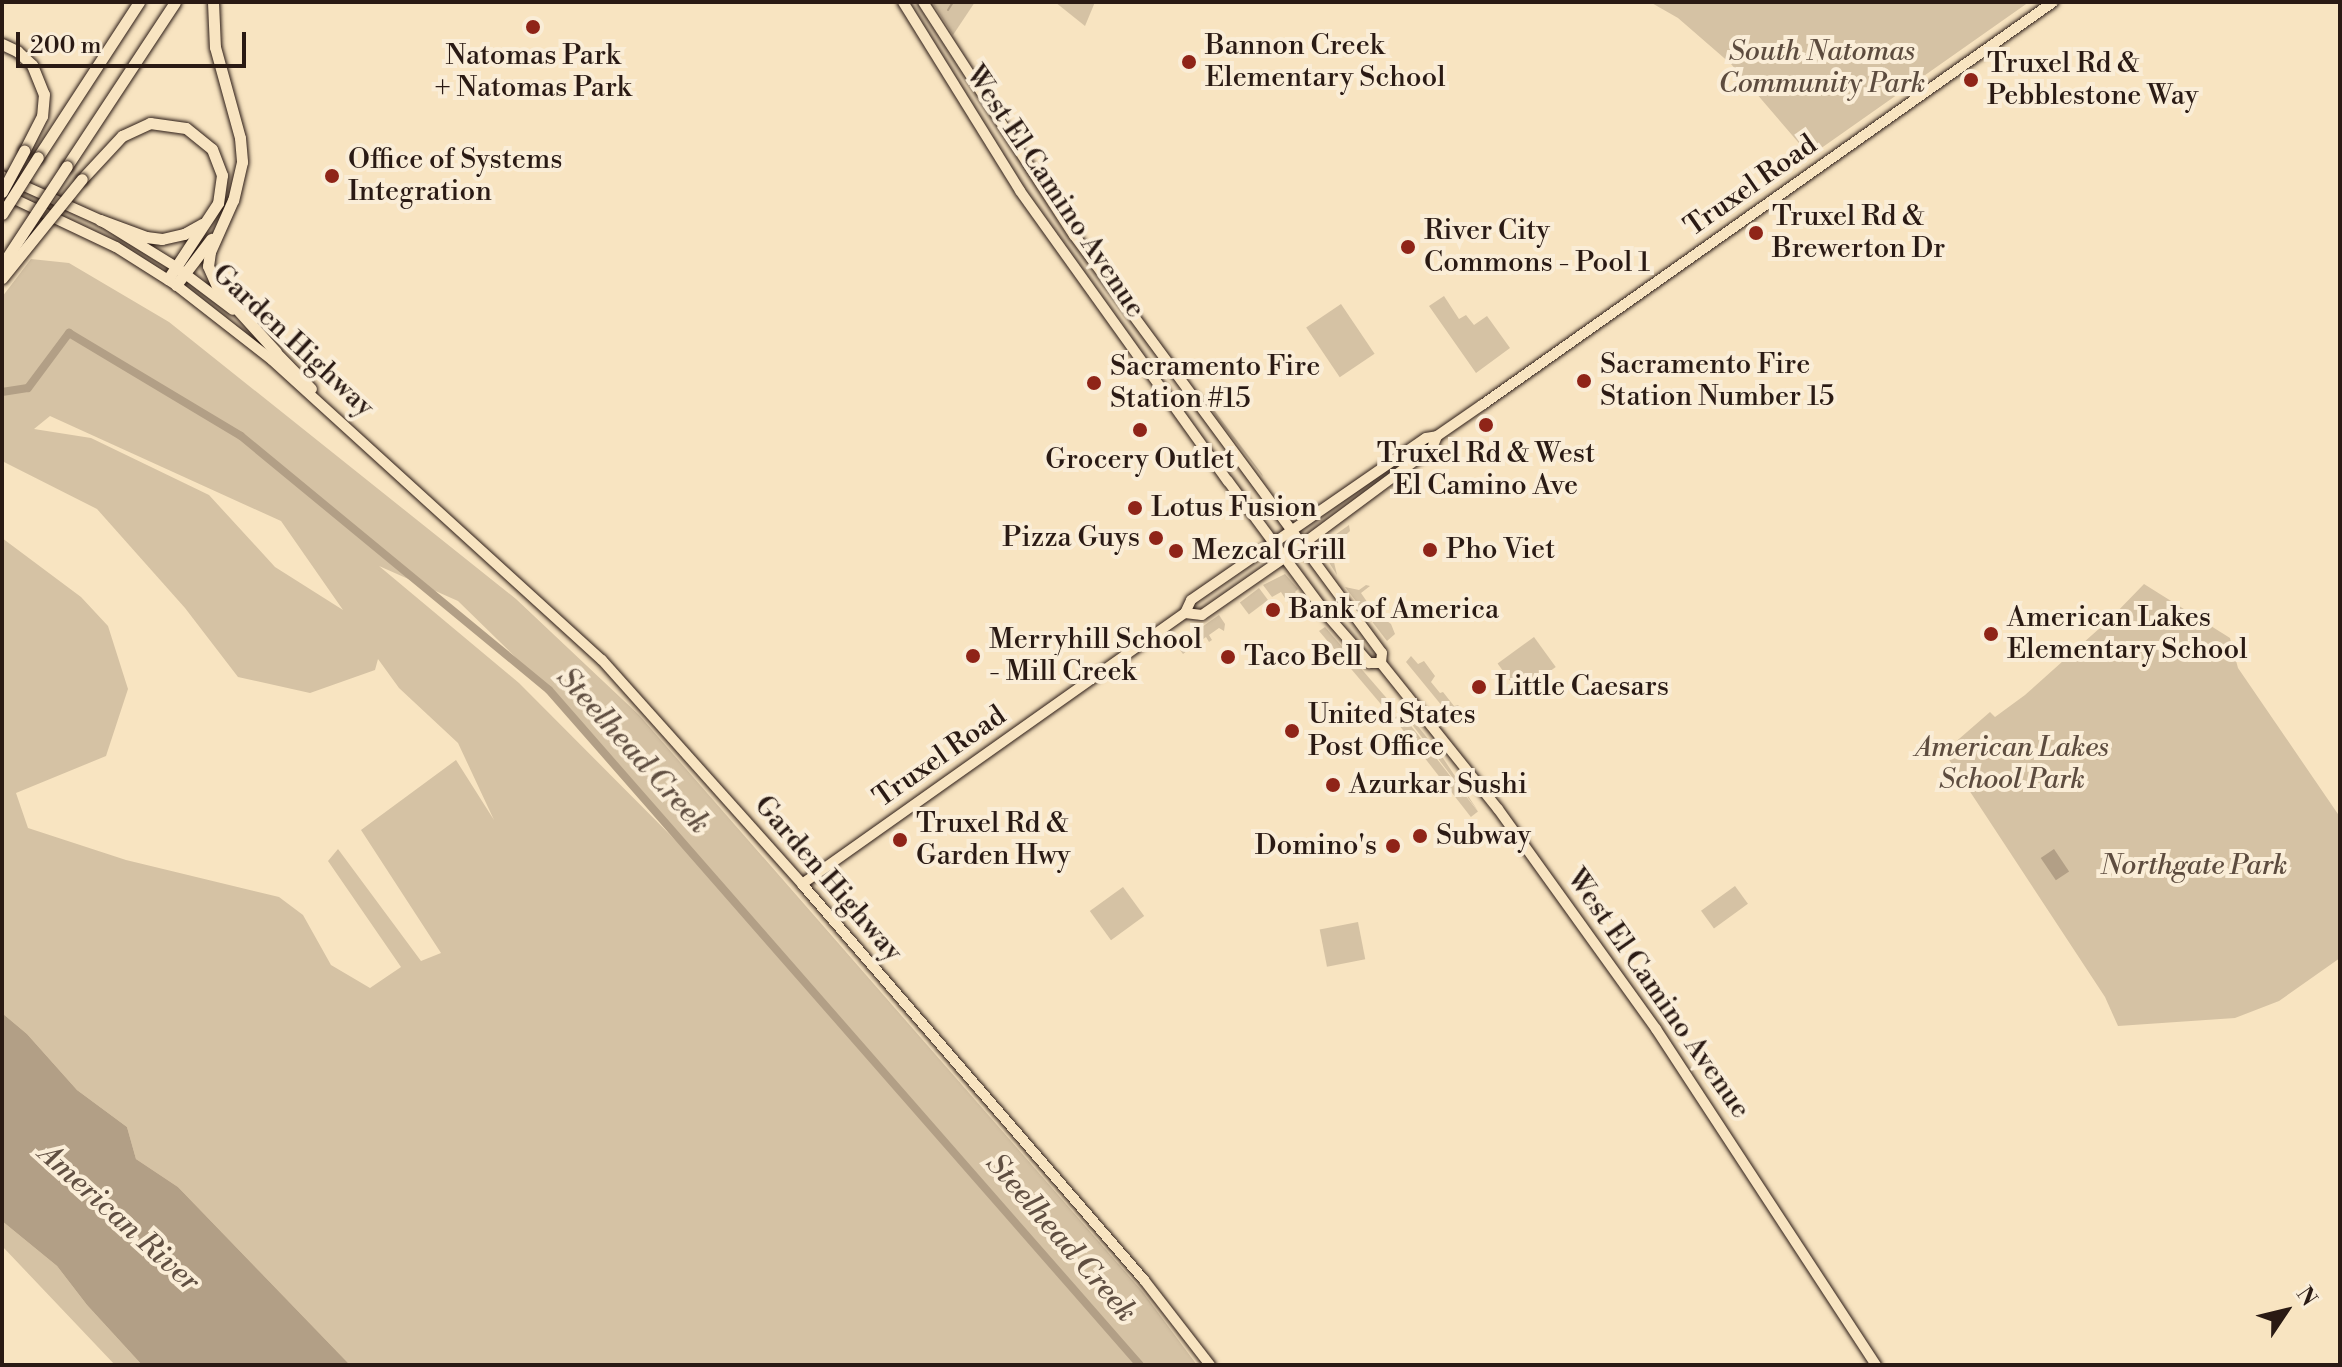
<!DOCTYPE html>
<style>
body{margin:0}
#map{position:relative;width:2342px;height:1367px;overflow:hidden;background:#f8e4c1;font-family:"Libre Bodoni",serif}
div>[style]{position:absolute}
.green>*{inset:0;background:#d5c2a4;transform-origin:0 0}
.water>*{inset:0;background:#b29f86;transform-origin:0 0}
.stream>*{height:2px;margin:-1px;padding:0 1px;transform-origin:1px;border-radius:1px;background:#b29f86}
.canal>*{height:8px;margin:-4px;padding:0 4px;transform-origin:4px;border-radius:4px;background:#b29f86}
.roads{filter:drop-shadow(0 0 2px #2a1a14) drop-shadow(0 0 2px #2a1a14)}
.major>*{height:10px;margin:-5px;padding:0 5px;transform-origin:5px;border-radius:5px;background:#f8e4c1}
.highway>*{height:11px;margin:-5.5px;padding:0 5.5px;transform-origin:5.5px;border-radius:5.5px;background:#f8e4c1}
.bridges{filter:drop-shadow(0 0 2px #2a1a14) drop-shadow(0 0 2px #2a1a14)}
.highway-bridge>*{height:11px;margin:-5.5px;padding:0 5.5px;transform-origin:5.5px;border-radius:5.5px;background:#f8e4c1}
.dots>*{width:22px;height:22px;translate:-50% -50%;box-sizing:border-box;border:4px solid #faedd7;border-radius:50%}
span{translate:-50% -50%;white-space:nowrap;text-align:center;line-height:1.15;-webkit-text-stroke:8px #faedd7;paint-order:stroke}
.poi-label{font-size:28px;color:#2a1a14}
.left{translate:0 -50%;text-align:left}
.right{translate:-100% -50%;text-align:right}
.park-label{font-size:28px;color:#5d4c3f;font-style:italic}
.street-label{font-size:28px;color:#2a1a14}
.water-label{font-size:30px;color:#604f42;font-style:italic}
.frame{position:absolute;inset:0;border:4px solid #2a1a14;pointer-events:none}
.north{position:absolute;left:2246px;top:1271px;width:80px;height:80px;-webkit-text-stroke:6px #faedd7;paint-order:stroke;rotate:55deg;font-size:22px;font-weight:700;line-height:32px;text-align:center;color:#2a1a14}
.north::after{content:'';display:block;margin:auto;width:28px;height:36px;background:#2a1a14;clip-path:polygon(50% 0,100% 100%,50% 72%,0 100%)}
.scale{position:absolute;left:16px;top:32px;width:230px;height:36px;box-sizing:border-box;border:4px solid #2a1a14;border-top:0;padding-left:10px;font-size:24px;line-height:28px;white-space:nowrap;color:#2a1a14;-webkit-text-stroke:6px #faedd7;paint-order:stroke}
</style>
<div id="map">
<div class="green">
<div style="clip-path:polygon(932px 2px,975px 2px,953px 35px)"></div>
<div style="clip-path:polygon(1055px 2px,1095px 2px,1085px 26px)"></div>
<div style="clip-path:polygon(1650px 2px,2029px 2px,1810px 156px,1731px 64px,1678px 18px)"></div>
<div style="clip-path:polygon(evenodd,31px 259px,69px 263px,169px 322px,516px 599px,639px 715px,1142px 1291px,1197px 1365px,350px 1365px,178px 1187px,136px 1159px,127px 1127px,77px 1090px,27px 1034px,2px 1013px,2px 538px,81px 597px,108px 626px,128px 689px,106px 756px,16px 793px,28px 828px,126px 860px,279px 897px,303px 915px,331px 965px,370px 988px,401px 967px,328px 861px,338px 849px,421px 961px,441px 953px,361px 830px,456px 760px,494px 820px,458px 743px,399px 688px,378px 659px,375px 670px,310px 693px,238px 677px,185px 608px,97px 509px,2px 461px,2px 297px,31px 259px,50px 416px,281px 521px,343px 610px,275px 567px,209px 495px,91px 438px,34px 429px,50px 416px,31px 259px,379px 566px,458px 601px,549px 690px,741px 906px,519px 683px,379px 566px)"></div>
<div style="clip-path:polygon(1444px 296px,1459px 319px,1466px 315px,1474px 325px,1487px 316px,1510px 348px,1476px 373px,1429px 306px)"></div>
<div style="left:1341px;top:304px;width:60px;height:42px;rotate:56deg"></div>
<div style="clip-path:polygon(1197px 387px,1262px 474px,1263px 477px,1219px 421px)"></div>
<div style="clip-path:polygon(1349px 525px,1350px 531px,1331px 549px,1337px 575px,1321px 550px,1325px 542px)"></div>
<div style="clip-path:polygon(1285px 574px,1298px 589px,1295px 592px,1300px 599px,1303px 597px,1317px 616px,1310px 619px,1293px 611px,1281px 592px,1272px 597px,1263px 585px)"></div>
<div style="clip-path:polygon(2144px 584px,2230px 638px,2238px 668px,2340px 817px,2340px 958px,2279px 1001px,2235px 1018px,2118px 1026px,2105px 997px,1944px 752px,1990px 712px,1995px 717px,2025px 695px,2111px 618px)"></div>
<div style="clip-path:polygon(1366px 585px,1370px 586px,1361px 593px,1372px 609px,1365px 613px,1345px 587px,1359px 590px)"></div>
<div style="left:1259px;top:588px;width:15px;height:24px;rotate:53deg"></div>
<div style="clip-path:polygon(1373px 611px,1391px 624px,1395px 634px,1387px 641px,1367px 615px)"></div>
<div style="clip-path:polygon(1219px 615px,1225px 624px,1224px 631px,1219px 628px,1209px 635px,1212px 640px,1209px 642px,1206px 637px,1195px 645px,1197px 650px,1192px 647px,1183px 654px,1176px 645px)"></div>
<div style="clip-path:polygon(1325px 627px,1390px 702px,1385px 709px,1319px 631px)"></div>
<div style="left:1534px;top:637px;width:37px;height:45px;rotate:54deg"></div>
<div style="clip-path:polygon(1411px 656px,1418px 664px,1424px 661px,1435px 676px,1431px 682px,1440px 693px,1443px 692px,1454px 706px,1459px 705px,1456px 708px,1463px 717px,1456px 723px,1406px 662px)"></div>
<div style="clip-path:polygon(1404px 709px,1441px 755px,1478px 811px,1401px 710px)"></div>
<div style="left:1401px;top:713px;width:125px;height:9px;rotate:52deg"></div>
<div style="left:1735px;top:886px;width:22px;height:42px;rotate:54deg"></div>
<div style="left:1123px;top:887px;width:36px;height:41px;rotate:54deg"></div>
<div style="left:1358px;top:922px;width:38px;height:39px;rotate:79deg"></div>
<div style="clip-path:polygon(2px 1221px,57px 1266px,87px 1305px,142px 1365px,115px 1365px,2px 1246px)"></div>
</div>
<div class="water">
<div style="left:2054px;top:849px;width:27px;height:16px;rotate:56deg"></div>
<div style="clip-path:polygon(2px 1013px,27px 1034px,77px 1090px,127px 1127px,136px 1159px,178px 1187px,350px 1365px,142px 1365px,87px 1305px,57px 1266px,2px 1221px)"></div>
</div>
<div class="stream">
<div style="left:1080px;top:2px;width:8px"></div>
<div style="left:948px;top:10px;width:9px;rotate:-58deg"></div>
</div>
<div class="canal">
<div style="left:2px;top:392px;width:26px;rotate:-9deg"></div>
<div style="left:28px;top:388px;width:69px;rotate:-53.3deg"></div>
<div style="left:69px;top:333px;width:200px;rotate:30.9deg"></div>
<div style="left:241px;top:436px;width:399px;rotate:39.5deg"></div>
<div style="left:549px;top:690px;width:897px;rotate:48.8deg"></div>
</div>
<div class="roads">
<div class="major">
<div style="left:903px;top:2px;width:222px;rotate:58.2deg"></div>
<div style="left:1020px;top:191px;width:357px;rotate:54.4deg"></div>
<div style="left:1228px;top:481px;width:167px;rotate:53.5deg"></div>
<div style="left:1327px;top:615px;width:64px;rotate:48.8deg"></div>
<div style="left:1369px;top:663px;width:12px"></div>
<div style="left:923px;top:2px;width:278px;rotate:57.1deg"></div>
<div style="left:1074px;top:235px;width:519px;rotate:53.62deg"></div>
<div style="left:1382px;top:653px;width:10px;rotate:96deg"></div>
<div style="left:1381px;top:663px;width:187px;rotate:51.3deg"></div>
<div style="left:1498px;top:809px;width:271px;rotate:54.3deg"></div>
<div style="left:1656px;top:1029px;width:402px;rotate:56.8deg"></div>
<div style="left:2px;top:176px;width:107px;rotate:24.2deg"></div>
<div style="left:100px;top:220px;width:89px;rotate:31.7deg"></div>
<div style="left:176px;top:267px;width:71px;rotate:37deg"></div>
<div style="left:8px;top:196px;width:119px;rotate:25.3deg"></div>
<div style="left:116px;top:247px;width:71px;rotate:32.3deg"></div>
<div style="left:176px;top:285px;width:122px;rotate:38deg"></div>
<div style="left:272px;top:360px;width:446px;rotate:42.3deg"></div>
<div style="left:602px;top:660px;width:300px;rotate:48.2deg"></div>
<div style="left:802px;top:884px;width:523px;rotate:49.18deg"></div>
<div style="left:1144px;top:1280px;width:108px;rotate:52.2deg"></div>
<div style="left:270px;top:346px;width:60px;rotate:45.7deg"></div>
<div style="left:1185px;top:613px;width:17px;rotate:7deg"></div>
<div style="left:1202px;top:615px;width:100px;rotate:-34.8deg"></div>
<div style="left:1284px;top:558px;width:184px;rotate:-36.6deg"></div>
<div style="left:1432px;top:448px;width:13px;rotate:-67deg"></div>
<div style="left:802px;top:884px;width:469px;rotate:-35.3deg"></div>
<div style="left:1185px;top:613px;width:14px;rotate:-65deg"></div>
<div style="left:1191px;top:600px;width:285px;rotate:-34.6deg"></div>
<div style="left:1426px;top:438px;width:11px;rotate:-10deg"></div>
<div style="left:1437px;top:436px;width:55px;rotate:-34.6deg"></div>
<div style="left:1482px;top:405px;width:699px;rotate:-35.21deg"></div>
</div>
<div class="highway">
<div style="left:213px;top:2px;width:45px;rotate:87.5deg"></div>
<div style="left:215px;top:47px;width:94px;rotate:74.6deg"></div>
<div style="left:240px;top:138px;width:24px;rotate:85deg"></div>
<div style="left:242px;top:162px;width:39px;rotate:103deg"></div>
<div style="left:233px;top:200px;width:57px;rotate:113.9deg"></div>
<div style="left:210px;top:252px;width:14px;rotate:98deg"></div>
<div style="left:208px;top:266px;width:24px;rotate:66deg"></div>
<div style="left:218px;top:288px;width:86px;rotate:47.8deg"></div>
<div style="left:2px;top:44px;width:17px;rotate:25deg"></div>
<div style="left:17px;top:51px;width:21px;rotate:43deg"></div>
<div style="left:32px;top:65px;width:31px;rotate:68deg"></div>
<div style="left:44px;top:94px;width:22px;rotate:95deg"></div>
<div style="left:42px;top:116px;width:39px;rotate:117deg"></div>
<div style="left:38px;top:157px;width:185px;rotate:-56.9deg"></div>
<div style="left:67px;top:166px;width:196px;rotate:-56.6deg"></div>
<div style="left:82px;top:179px;width:59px;rotate:-47.1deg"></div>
<div style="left:122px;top:136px;width:31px;rotate:-25deg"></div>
<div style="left:150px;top:123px;width:36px;rotate:8deg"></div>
<div style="left:186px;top:128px;width:33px;rotate:39deg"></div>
<div style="left:212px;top:149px;width:28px;rotate:69deg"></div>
<div style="left:222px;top:175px;width:28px;rotate:98deg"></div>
<div style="left:218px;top:203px;width:91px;rotate:123.3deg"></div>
<div style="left:100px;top:220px;width:49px;rotate:20.3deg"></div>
<div style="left:146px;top:237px;width:16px;rotate:7deg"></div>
<div style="left:162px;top:239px;width:23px;rotate:-13deg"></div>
<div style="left:184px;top:234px;width:21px;rotate:-29deg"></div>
<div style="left:176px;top:285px;width:58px;rotate:-52.7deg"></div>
</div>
</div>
<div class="bridges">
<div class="highway-bridge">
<div style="left:2px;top:192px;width:47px;rotate:-61.8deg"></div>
<div style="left:2px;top:214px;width:67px;rotate:-57.7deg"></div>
<div style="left:2px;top:265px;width:118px;rotate:-56.7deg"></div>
<div style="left:2px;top:278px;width:127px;rotate:-51.1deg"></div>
</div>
</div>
<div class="dots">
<div style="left:533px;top:27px;background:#8f2418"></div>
<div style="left:1189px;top:62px;background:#8f2418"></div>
<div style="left:1971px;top:80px;background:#8f2418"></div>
<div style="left:332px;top:176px;background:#8f2418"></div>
<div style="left:1756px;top:233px;background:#8f2418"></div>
<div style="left:1408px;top:247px;background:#8f2418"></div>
<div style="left:1584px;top:381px;background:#8f2418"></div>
<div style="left:1094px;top:383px;background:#8f2418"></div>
<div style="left:1486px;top:425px;background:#8f2418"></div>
<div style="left:1140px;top:430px;background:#8f2418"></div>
<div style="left:1135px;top:508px;background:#8f2418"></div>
<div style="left:1156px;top:538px;background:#8f2418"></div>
<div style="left:1430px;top:550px;background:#8f2418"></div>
<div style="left:1176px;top:551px;background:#8f2418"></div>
<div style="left:1273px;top:610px;background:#8f2418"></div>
<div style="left:1991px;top:634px;background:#8f2418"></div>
<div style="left:973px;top:656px;background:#8f2418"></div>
<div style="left:1228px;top:657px;background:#8f2418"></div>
<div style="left:1479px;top:687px;background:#8f2418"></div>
<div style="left:1292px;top:731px;background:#8f2418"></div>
<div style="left:1333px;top:785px;background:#8f2418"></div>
<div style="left:1420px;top:836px;background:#8f2418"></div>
<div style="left:900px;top:840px;background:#8f2418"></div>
<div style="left:1393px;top:846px;background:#8f2418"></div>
</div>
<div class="poi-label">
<span class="left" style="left:1205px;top:62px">Bannon Creek<br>Elementary School</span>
<span style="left:533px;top:72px">Natomas Park<br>+ Natomas Park</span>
<span class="left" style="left:1987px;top:80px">Truxel Rd &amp;<br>Pebblestone Way</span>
<span class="left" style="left:348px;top:176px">Office of Systems<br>Integration</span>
<span class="left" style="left:1772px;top:233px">Truxel Rd &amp;<br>Brewerton Dr</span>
<span class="left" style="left:1424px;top:247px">River City<br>Commons - Pool 1</span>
<span class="left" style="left:1600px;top:381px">Sacramento Fire<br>Station Number 15</span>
<span class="left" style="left:1110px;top:383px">Sacramento Fire<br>Station #15</span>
<span style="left:1486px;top:470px">Truxel Rd &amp; West<br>El Camino Ave</span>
<span style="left:1140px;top:460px">Grocery Outlet</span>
<span class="left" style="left:1151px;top:508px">Lotus Fusion</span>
<span class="right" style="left:1140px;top:538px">Pizza Guys</span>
<span class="left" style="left:1446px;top:550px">Pho Viet</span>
<span class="left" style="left:1192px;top:551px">Mezcal Grill</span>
<span class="left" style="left:1289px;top:610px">Bank of America</span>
<span class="left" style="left:2007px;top:634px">American Lakes<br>Elementary School</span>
<span class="left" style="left:989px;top:656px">Merryhill School<br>- Mill Creek</span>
<span class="left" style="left:1244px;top:657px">Taco Bell</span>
<span class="left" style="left:1495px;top:687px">Little Caesars</span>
<span class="left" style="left:1308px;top:731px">United States<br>Post Office</span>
<span class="left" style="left:1349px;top:785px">Azurkar Sushi</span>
<span class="left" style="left:916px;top:840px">Truxel Rd &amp;<br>Garden Hwy</span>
<span class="left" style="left:1436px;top:836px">Subway</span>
<span class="right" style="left:1377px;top:846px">Domino's</span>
</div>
<div class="park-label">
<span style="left:1822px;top:68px">South Natomas<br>Community Park</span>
<span style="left:2012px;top:764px">American Lakes<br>School Park</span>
<span style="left:2194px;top:866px">Northgate Park</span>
</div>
<div class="street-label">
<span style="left:1751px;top:186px;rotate:-35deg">Truxel Road</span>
<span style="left:1055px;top:192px;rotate:56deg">West El Camino Avenue</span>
<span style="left:293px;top:341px;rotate:43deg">Garden Highway</span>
<span style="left:940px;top:757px;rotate:-35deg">Truxel Road</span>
<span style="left:828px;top:879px;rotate:49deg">Garden Highway</span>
<span style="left:1658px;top:994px;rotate:55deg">West El Camino Avenue</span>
</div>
<div class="water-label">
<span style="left:633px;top:751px;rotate:48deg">Steelhead Creek</span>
<span style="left:119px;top:1218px;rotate:42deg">American River</span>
<span style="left:1061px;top:1238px;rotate:49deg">Steelhead Creek</span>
</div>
<div class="frame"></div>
<div class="north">N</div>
<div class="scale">200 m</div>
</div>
